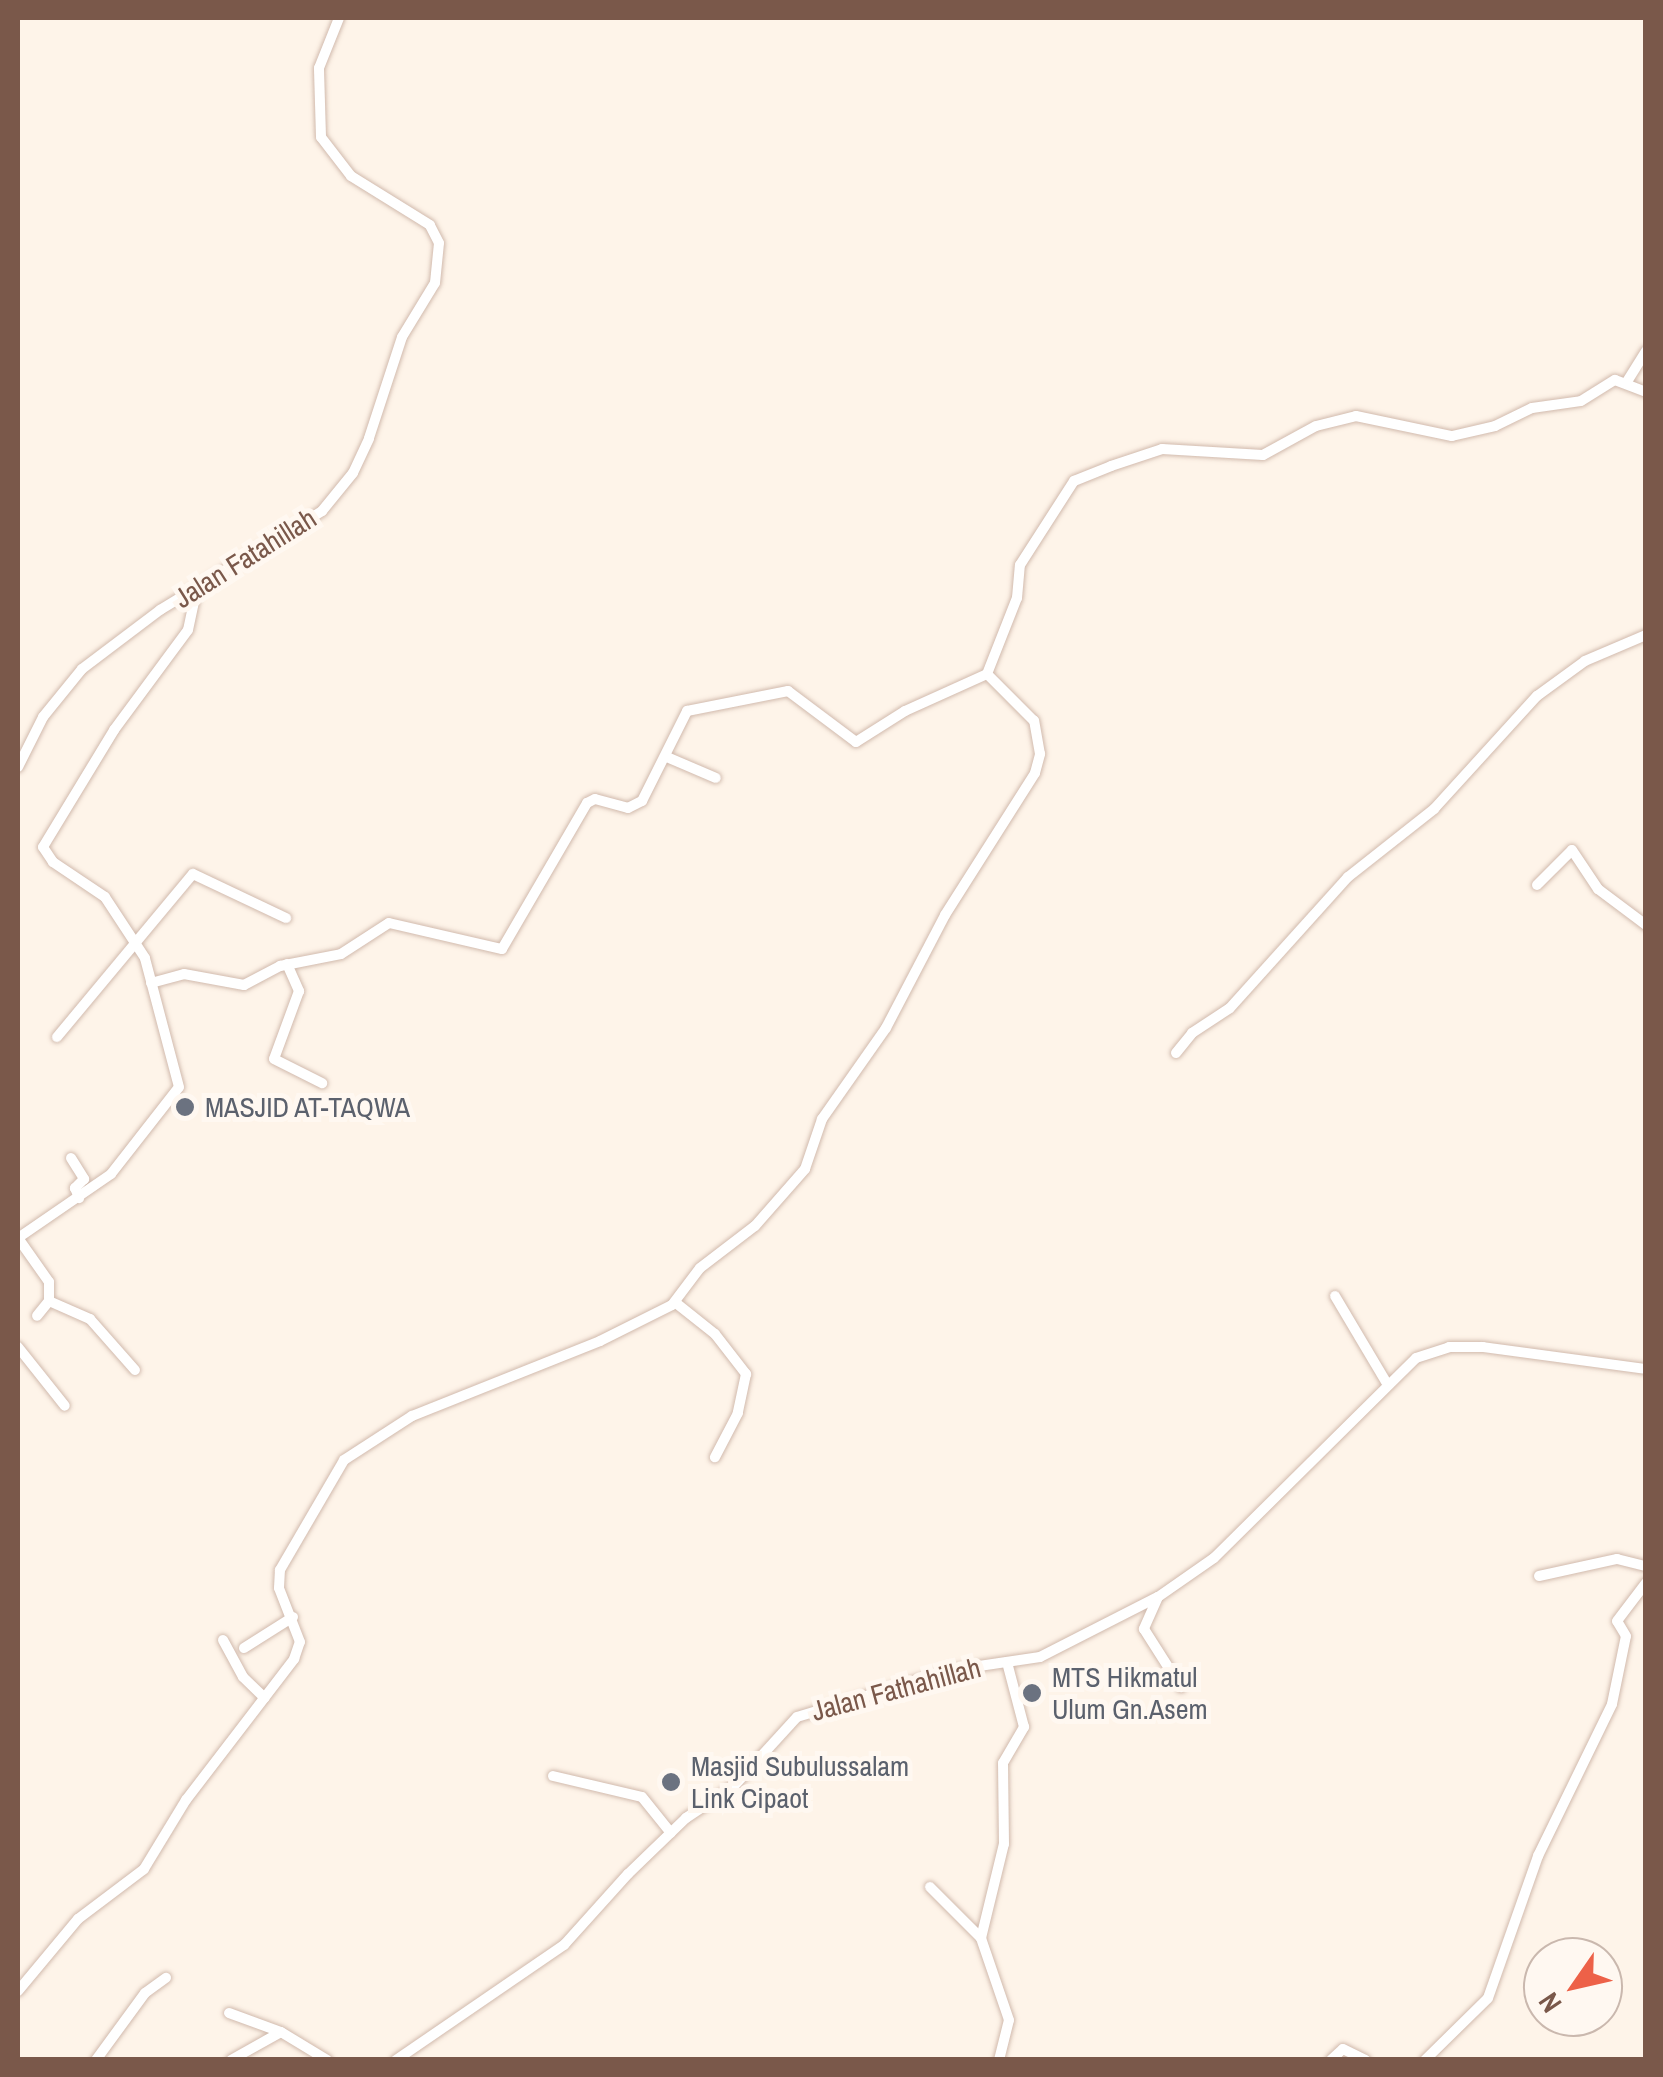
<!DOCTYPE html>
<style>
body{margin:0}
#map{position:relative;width:1663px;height:2077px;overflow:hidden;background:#fef4e9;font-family:"Archivo Narrow",sans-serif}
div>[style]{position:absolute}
.roads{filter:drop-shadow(0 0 2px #d1baad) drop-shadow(0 0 2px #d1baad)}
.minor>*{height:10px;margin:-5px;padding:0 5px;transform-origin:5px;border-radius:5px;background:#fff}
.dots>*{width:28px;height:28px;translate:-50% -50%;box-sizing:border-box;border:5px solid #fff8f1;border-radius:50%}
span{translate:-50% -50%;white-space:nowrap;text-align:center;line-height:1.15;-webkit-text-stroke:10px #fff8f1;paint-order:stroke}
.street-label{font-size:28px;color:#7a584a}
.worship-label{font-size:28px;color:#5b616d}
.left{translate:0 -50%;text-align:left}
.frame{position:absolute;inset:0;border:20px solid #7a584a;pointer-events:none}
.north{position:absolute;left:1523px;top:1937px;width:100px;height:100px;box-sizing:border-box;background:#fff8f1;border:2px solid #cab8ae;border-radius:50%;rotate:236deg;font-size:28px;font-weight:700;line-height:40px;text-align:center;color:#7a584a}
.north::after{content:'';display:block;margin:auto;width:35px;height:45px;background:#ed6148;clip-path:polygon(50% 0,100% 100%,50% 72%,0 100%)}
</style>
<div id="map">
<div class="roads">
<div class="minor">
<div style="left:1628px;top:380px;width:34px;rotate:-58deg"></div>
<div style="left:667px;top:757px;width:53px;rotate:23.2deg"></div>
<div style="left:18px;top:767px;width:56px;rotate:-63.4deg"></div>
<div style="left:43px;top:717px;width:62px;rotate:-50.9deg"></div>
<div style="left:82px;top:669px;width:98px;rotate:-37.1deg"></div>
<div style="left:160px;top:610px;width:190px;rotate:-31.4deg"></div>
<div style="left:322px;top:511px;width:49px;rotate:-50.8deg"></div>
<div style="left:353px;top:473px;width:38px;rotate:-65deg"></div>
<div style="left:369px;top:438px;width:106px;rotate:-71.9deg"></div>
<div style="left:402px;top:337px;width:63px;rotate:-58.6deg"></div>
<div style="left:435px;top:283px;width:40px;rotate:-84.3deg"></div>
<div style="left:439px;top:243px;width:20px;rotate:-117deg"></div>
<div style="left:430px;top:225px;width:93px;rotate:-148.2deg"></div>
<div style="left:351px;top:176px;width:49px;rotate:-127.6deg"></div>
<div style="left:321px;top:137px;width:69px;rotate:-91.7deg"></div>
<div style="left:319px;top:68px;width:54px;rotate:-68.2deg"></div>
<div style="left:1537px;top:885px;width:49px;rotate:-45deg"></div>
<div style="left:1572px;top:850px;width:47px;rotate:56.3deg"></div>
<div style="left:1598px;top:889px;width:60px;rotate:36.9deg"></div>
<div style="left:287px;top:964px;width:30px;rotate:66deg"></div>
<div style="left:299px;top:991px;width:72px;rotate:110.2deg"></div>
<div style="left:274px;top:1059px;width:54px;rotate:26.6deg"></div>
<div style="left:151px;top:983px;width:34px;rotate:-15deg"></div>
<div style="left:184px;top:974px;width:61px;rotate:10.4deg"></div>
<div style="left:244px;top:985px;width:41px;rotate:-27.8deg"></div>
<div style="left:280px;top:966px;width:62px;rotate:-11.1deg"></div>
<div style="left:341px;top:954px;width:57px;rotate:-32.9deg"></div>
<div style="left:389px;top:923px;width:116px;rotate:13deg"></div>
<div style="left:502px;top:949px;width:169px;rotate:-59.8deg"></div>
<div style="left:587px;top:803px;width:9px;rotate:-27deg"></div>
<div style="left:595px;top:799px;width:34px;rotate:15deg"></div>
<div style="left:628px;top:808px;width:16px;rotate:-27deg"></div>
<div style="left:642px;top:801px;width:101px;rotate:-63.4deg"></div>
<div style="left:687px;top:711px;width:103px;rotate:-11.2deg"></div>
<div style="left:788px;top:691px;width:85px;rotate:36.9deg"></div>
<div style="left:856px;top:742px;width:58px;rotate:-32.3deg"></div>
<div style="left:905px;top:711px;width:90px;rotate:-24.3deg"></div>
<div style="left:987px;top:674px;width:82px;rotate:-68.5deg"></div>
<div style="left:1017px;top:598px;width:33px;rotate:-85deg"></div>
<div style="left:1020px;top:565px;width:100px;rotate:-57.3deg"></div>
<div style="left:1074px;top:481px;width:40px;rotate:-22deg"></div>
<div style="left:1111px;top:466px;width:54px;rotate:-18.4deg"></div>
<div style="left:1162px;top:449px;width:101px;rotate:3.4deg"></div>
<div style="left:1263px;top:455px;width:60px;rotate:-28.7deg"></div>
<div style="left:1316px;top:426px;width:41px;rotate:-14deg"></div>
<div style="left:1356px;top:416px;width:98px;rotate:11.8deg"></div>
<div style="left:1452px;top:436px;width:44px;rotate:-13.1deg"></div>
<div style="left:1495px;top:426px;width:41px;rotate:-25.9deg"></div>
<div style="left:1532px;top:408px;width:49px;rotate:-8.1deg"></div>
<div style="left:1581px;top:401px;width:40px;rotate:-32deg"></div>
<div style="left:1615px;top:380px;width:33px;rotate:21deg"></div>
<div style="left:57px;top:1037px;width:212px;rotate:-50.2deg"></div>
<div style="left:193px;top:874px;width:103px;rotate:25.3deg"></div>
<div style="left:1176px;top:1053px;width:26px;rotate:-51deg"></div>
<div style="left:1192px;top:1033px;width:45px;rotate:-33.3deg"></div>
<div style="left:1230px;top:1008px;width:176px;rotate:-48deg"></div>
<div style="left:1348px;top:877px;width:110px;rotate:-38.3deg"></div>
<div style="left:1434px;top:809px;width:153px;rotate:-47.7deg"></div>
<div style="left:1537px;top:696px;width:59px;rotate:-36.1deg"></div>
<div style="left:1585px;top:661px;width:66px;rotate:-23.1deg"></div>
<div style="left:71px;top:1158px;width:25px;rotate:58deg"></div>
<div style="left:84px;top:1179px;width:13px;rotate:135deg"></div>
<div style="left:75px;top:1188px;width:11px;rotate:68deg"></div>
<div style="left:18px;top:1238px;width:113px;rotate:-34.5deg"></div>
<div style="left:111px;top:1174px;width:110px;rotate:-52deg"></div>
<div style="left:179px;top:1087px;width:133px;rotate:-104.8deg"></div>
<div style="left:145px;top:958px;width:73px;rotate:-123.3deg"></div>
<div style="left:105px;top:897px;width:63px;rotate:-146.1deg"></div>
<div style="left:53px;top:862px;width:18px;rotate:-124deg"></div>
<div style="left:43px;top:847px;width:137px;rotate:-58.7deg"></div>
<div style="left:114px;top:730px;width:124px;rotate:-53.5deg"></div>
<div style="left:188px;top:630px;width:39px;rotate:-78deg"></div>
<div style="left:18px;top:1238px;width:54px;rotate:54.8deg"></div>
<div style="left:49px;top:1282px;width:19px;rotate:90deg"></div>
<div style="left:49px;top:1301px;width:19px;rotate:129deg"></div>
<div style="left:1335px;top:1296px;width:100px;rotate:59.3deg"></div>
<div style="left:49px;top:1301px;width:45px;rotate:23.7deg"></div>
<div style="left:90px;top:1319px;width:68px;rotate:48.6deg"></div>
<div style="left:676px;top:1303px;width:50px;rotate:38.5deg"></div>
<div style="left:715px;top:1334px;width:51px;rotate:52.2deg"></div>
<div style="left:746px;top:1374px;width:40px;rotate:102deg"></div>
<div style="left:738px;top:1413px;width:50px;rotate:117.6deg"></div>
<div style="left:18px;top:1347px;width:75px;rotate:51.5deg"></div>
<div style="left:1539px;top:1576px;width:80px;rotate:-12.3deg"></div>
<div style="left:1617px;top:1559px;width:30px;rotate:14deg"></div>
<div style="left:1158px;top:1597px;width:35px;rotate:114deg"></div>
<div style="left:1144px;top:1629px;width:69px;rotate:57.5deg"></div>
<div style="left:223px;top:1640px;width:42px;rotate:61.6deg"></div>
<div style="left:243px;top:1677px;width:30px;rotate:44deg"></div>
<div style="left:244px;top:1648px;width:58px;rotate:-32.3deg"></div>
<div style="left:553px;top:1776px;width:91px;rotate:13.3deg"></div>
<div style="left:642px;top:1797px;width:46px;rotate:51.1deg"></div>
<div style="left:930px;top:1887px;width:72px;rotate:45deg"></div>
<div style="left:18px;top:1991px;width:94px;rotate:-50.2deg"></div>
<div style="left:78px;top:1919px;width:83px;rotate:-37.1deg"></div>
<div style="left:144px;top:1869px;width:81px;rotate:-58.7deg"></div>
<div style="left:186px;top:1800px;width:178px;rotate:-52.5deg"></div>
<div style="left:294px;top:1659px;width:18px;rotate:-71deg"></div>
<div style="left:300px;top:1642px;width:58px;rotate:-111.3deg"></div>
<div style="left:279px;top:1588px;width:18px;rotate:-87deg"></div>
<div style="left:280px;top:1570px;width:127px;rotate:-59.8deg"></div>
<div style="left:344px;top:1460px;width:81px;rotate:-32.9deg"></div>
<div style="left:412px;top:1416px;width:202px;rotate:-21.7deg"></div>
<div style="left:600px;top:1341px;width:80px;rotate:-26.6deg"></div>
<div style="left:672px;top:1305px;width:46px;rotate:-52.9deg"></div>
<div style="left:700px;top:1268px;width:69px;rotate:-37.4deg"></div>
<div style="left:755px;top:1226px;width:76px;rotate:-48.7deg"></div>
<div style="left:805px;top:1169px;width:53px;rotate:-71.2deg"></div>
<div style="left:822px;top:1119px;width:111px;rotate:-54.9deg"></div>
<div style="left:886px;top:1028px;width:127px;rotate:-62.4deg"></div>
<div style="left:945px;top:915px;width:168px;rotate:-57.6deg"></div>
<div style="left:1035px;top:773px;width:20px;rotate:-75deg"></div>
<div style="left:1040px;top:754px;width:34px;rotate:-100deg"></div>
<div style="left:1034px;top:721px;width:66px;rotate:-135deg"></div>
<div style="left:229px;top:2013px;width:55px;rotate:20.1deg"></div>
<div style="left:96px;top:2060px;width:83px;rotate:-53.8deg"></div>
<div style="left:145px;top:1993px;width:26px;rotate:-36deg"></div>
<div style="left:231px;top:2060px;width:57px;rotate:-29.2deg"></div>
<div style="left:281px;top:2032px;width:54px;rotate:31.3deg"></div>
<div style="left:396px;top:2060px;width:204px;rotate:-34.4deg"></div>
<div style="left:564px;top:1945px;width:96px;rotate:-48deg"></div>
<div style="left:628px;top:1874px;width:81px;rotate:-44deg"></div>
<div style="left:686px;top:1818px;width:58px;rotate:-33.7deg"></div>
<div style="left:734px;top:1786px;width:93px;rotate:-47.6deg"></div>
<div style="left:797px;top:1717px;width:162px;rotate:-16.9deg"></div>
<div style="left:952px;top:1670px;width:89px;rotate:-8.4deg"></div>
<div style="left:1040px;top:1657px;width:132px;rotate:-27deg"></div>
<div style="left:1158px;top:1597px;width:68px;rotate:-34.9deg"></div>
<div style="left:1214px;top:1558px;width:284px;rotate:-44.7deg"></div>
<div style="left:1416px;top:1358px;width:35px;rotate:-18deg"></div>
<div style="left:1449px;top:1347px;width:34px"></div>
<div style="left:1483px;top:1347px;width:164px;rotate:7.7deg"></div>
<div style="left:999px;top:2060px;width:41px;rotate:-76deg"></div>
<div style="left:1009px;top:2020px;width:87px;rotate:-108.9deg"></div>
<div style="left:981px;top:1938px;width:97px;rotate:-76.3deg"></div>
<div style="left:1004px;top:1844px;width:81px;rotate:-90.7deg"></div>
<div style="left:1003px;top:1763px;width:42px;rotate:-59.7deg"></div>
<div style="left:1024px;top:1727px;width:67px;rotate:-104.7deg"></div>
<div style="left:1331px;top:2060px;width:16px;rotate:-43deg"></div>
<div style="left:1343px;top:2049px;width:25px;rotate:26deg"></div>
<div style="left:1425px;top:2060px;width:88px;rotate:-44.5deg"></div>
<div style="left:1488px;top:1998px;width:151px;rotate:-70.6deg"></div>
<div style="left:1538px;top:1856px;width:169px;rotate:-64deg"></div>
<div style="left:1612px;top:1704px;width:69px;rotate:-78.4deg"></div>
<div style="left:1626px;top:1636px;width:17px;rotate:-121deg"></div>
<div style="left:1617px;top:1621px;width:48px;rotate:-52.7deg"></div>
</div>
</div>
<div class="dots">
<div style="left:185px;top:1107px;background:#6b7280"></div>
<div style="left:1032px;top:1693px;background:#6b7280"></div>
<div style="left:671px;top:1782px;background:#6b7280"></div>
</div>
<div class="street-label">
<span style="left:245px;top:558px;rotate:-32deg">Jalan Fatahillah</span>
<span style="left:896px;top:1689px;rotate:-15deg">Jalan Fathahillah</span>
</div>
<div class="worship-label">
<span class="left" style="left:205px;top:1107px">MASJID AT-TAQWA</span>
<span class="left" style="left:1052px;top:1693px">MTS Hikmatul<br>Ulum Gn.Asem</span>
<span class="left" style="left:691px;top:1782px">Masjid Subulussalam<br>Link Cipaot</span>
</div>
<div class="frame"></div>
<div class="north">N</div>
</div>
